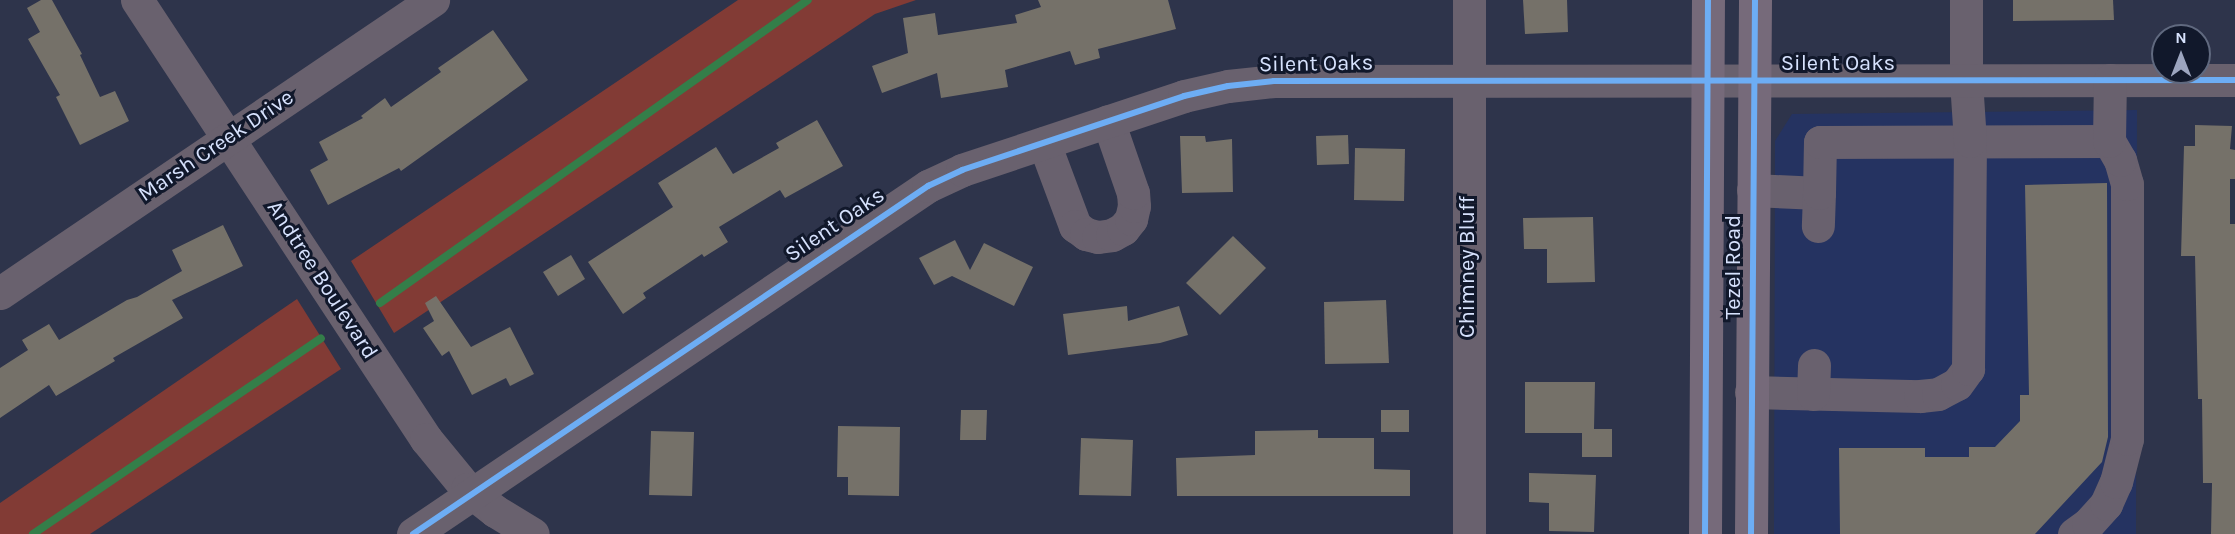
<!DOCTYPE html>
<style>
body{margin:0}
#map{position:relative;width:2235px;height:534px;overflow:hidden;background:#2e344b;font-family:Karla,sans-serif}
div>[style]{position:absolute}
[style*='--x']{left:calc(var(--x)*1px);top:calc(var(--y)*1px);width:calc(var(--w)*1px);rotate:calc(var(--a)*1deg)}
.built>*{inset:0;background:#253361}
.green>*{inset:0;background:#823b35}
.stream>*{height:8px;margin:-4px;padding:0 4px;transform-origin:4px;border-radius:4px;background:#347e49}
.building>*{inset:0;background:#757169}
.minor>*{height:33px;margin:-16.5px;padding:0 16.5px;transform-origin:16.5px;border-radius:16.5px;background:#69616e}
.major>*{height:33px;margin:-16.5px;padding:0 16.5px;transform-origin:16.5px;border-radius:16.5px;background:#766a7a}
.cycleway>*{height:6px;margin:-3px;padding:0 3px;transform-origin:3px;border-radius:3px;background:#6dadf4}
span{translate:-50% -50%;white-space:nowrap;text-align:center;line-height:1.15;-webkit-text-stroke:6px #11182b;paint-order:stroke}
.street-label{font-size:22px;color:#d7e2fd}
.north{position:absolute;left:2151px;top:24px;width:60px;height:60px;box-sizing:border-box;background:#11182b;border:2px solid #60697f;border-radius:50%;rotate:0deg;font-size:16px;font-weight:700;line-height:24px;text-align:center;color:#d7e2fd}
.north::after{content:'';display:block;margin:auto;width:21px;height:27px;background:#9ca5bf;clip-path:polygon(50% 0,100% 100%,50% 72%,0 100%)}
</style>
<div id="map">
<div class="built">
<i style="clip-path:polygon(2137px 110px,2136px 534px,1774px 534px,1775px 141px,1792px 114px)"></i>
</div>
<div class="green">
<i style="clip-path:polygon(738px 0,916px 0,875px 14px,394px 333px,351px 261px)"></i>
<i style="clip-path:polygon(297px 299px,341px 369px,90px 534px,0 534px,0 503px)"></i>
</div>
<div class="stream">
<i style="--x:380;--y:303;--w:524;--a:-35.3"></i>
<i style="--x:33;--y:534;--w:348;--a:-34.2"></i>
</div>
<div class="building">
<i style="clip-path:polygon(41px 0,52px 0,82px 54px,80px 55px,100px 97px,115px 91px,129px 121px,80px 145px,56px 97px,60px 95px,28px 39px,40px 32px,27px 8px)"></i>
<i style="clip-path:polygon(1038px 0,1168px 0,1176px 29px,1098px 49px,1100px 58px,1075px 65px,1070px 51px,1005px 70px,1008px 87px,941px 98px,937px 73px,882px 93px,872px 66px,908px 53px,903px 18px,935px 13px,938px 35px,1017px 23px,1015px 15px,1041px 7px)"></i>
<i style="clip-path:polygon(1523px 0,1567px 0,1568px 32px,1525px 34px)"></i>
<i style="clip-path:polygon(2013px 0,2113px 0,2114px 20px,2013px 21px)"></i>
<i style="clip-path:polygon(493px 30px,528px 80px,401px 171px,399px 168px,328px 205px,310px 170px,328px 160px,319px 142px,363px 118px,361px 116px,385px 98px,391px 107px,441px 72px,438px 68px)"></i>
<i style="clip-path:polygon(817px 120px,843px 166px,785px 198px,780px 190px,719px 227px,728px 242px,704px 257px,702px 254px,643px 293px,646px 298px,623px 314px,588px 262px,673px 207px,658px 183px,716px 147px,733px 174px,779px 148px,776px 143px)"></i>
<i style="clip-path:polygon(2195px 125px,2232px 126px,2230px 149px,2235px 150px,2235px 179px,2230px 179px,2230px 224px,2235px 224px,2235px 534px,2211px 534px,2212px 483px,2203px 483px,2202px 399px,2198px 399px,2195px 256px,2181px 256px,2184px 146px,2195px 146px)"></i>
<i style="clip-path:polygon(1348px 135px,1349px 164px,1317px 165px,1316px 136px)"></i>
<i style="clip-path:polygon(1180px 136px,1205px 136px,1206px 142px,1232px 139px,1233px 192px,1182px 193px)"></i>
<i style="clip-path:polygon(1355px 148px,1405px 149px,1404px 201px,1354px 200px)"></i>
<i style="clip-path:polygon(2107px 183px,2108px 437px,2102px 462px,2035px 534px,1840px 534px,1839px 448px,1925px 448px,1925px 457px,1969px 457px,1969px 447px,1995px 447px,2020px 421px,2020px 395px,2029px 395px,2025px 185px)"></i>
<i style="clip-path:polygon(1593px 217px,1595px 282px,1547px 283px,1547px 249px,1524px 249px,1523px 218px)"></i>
<i style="clip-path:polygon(223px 225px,243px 266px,172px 300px,183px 318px,113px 358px,115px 361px,56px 396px,49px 385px,0 418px,0 368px,28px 350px,22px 340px,49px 324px,59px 340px,127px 300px,137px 297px,182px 271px,172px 250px)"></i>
<i style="clip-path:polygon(1233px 236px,1266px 268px,1220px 315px,1186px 283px)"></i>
<i style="clip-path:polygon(955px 240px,970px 270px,984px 243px,1033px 267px,1014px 306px,952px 276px,934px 285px,919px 258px)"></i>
<i style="clip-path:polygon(571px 255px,585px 279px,558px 296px,543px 272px)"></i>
<i style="clip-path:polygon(436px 296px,471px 347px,510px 327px,534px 374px,510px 386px,506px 378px,472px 395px,449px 351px,442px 356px,423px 328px,434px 321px,425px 303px)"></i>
<i style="clip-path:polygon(1386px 300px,1389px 363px,1325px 364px,1324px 302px)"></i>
<i style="clip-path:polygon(1127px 306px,1128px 321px,1179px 306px,1188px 335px,1160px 343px,1068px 355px,1063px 314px)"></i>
<i style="clip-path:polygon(1525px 382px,1595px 382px,1594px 429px,1612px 429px,1612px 457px,1582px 457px,1582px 433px,1525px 433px)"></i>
<i style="clip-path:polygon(961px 410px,987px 410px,986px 440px,960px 440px)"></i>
<i style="clip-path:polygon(1381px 410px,1409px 410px,1409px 432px,1381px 432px)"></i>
<i style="clip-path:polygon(838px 426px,900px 427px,899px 496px,848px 495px,848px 477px,837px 477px)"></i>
<i style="clip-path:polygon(1318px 430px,1318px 438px,1374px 438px,1374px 469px,1410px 470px,1410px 496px,1177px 496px,1176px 458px,1255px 455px,1255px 431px)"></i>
<i style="clip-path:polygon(651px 431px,694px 432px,692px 496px,649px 495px)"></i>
<i style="clip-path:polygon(1081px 438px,1133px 440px,1131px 496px,1079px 495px)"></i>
<i style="clip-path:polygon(1529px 473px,1596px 475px,1594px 532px,1549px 531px,1549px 503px,1529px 502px)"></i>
</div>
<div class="minor">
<i style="--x:137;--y:0;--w:526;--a:56.64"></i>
<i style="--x:426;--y:439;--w:65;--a:50.6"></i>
<i style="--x:467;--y:489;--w:36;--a:38"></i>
<i style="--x:495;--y:511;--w:44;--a:31.2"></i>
<i style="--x:1044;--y:143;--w:89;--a:69.5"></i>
<i style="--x:1075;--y:226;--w:14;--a:36"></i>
<i style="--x:1086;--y:234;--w:12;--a:14"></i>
<i style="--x:1098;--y:237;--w:14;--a:-8"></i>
<i style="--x:1112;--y:235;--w:13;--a:-29"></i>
<i style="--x:1123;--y:229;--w:13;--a:-51"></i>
<i style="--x:1131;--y:219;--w:13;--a:-77"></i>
<i style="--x:1134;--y:206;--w:13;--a:-94"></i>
<i style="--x:1133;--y:193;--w:76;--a:-109.1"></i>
<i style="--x:1753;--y:190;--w:66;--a:2.6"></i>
<i style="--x:1819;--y:193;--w:33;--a:92"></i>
<i style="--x:1819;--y:193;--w:51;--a:-88.9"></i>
<i style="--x:1820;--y:142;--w:289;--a:-0.2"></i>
<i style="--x:0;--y:293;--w:523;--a:-34.09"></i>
<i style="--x:1751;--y:392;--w:169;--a:1.4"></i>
<i style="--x:1920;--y:396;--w:18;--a:-6"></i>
<i style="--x:1938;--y:394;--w:21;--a:-28"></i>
<i style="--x:1957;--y:384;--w:19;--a:-54"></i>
<i style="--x:1968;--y:369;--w:228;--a:-89.5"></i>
<i style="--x:1970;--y:141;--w:60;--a:-93.8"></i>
<i style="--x:1966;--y:81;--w:81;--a:-90"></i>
<i style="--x:1813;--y:394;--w:29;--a:-88"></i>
<i style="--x:413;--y:534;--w:622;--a:-34.05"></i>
<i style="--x:928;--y:186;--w:38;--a:-25"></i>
<i style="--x:962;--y:170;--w:234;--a:-18.4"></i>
<i style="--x:1184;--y:96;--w:45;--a:-12.8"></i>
<i style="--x:1228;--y:86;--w:46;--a:-6.2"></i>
<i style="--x:1274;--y:81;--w:961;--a:-0.06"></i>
<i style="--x:1469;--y:534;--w:534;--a:-90"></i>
<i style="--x:2074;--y:534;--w:17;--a:-36"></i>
<i style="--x:2088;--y:524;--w:27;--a:-48"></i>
<i style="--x:2106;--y:504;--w:24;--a:-66"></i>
<i style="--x:2116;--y:482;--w:44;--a:-75.7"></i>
<i style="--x:2127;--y:439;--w:255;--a:-90"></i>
<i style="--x:2127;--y:184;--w:25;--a:-106"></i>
<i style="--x:2120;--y:160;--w:22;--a:-120"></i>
<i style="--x:2109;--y:141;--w:61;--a:-89.1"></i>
</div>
<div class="major">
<i style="--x:1705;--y:534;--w:534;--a:-89.68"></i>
<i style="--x:1751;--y:534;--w:534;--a:-89.57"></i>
</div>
<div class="cycleway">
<i style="--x:413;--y:534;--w:622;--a:-34.05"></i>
<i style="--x:928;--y:186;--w:38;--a:-25"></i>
<i style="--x:962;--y:170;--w:234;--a:-18.4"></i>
<i style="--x:1184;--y:96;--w:45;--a:-12.8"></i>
<i style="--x:1228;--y:86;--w:46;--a:-6.2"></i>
<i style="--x:1274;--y:81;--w:961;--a:-0.06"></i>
<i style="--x:1705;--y:534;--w:534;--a:-89.68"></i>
<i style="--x:1751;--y:534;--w:534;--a:-89.57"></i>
</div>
<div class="street-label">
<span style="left:1316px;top:64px;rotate:-1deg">Silent Oaks</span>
<span style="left:1838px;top:64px">Silent Oaks</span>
<span style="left:216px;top:146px;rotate:-34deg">Marsh Creek Drive</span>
<span style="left:835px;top:225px;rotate:-34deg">Silent Oaks</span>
<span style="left:1468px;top:267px;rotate:-90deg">Chimney Bluff</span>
<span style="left:1734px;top:267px;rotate:-90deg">Tezel Road</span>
<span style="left:322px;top:280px;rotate:57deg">Andtree Boulevard</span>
</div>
<div class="north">N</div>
</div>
